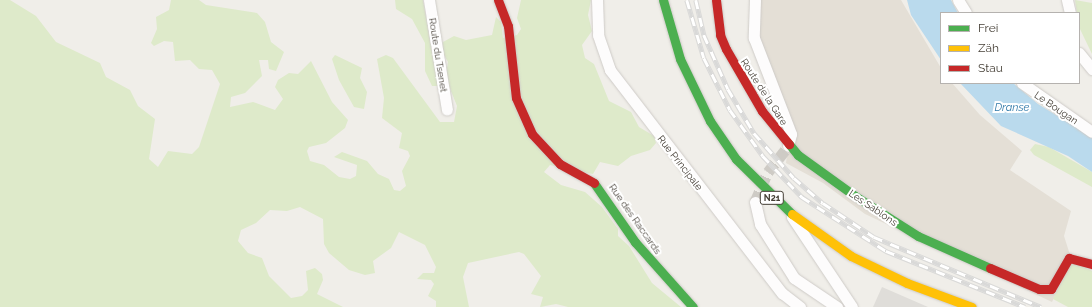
<!DOCTYPE html>
<meta charset="utf-8">
<style>
body{margin:0}
#map{position:relative;width:1092px;height:307px;overflow:hidden;background:#f0eee9;font-family:Raleway,sans-serif}
div>[style]{position:absolute}
[style*='--x']{left:calc(var(--x)*1px);top:calc(var(--y)*1px);width:calc(var(--w)*1px);rotate:calc(var(--a)*1deg)}
.residential>*{inset:0;background:#e4dfd6}
.green>*{inset:0;background:#deeaca}
.parking>*{inset:0;background:#dfddd9}
.water>*{inset:0;background:#badaed}
.street-tunnel>*{height:11px;margin-top:-5.5px;transform-origin:0;background:repeating-linear-gradient(90deg,#cecbc5 0 11px,transparent 0 16.5px)}
.roads{filter:drop-shadow(0 0 1px #cecbc7) drop-shadow(0 0 1px #cecbc7)}
.street>*{height:11px;margin:-5.5px;padding:0 5.5px;transform-origin:5.5px;border-radius:5.5px;background:#fdfcfc}
.fast>*{height:9px;margin:-4.5px;padding:0 4.5px;transform-origin:4.5px;border-radius:4.5px;background:#4caf50}
.slow>*{height:9px;margin:-4.5px;padding:0 4.5px;transform-origin:4.5px;border-radius:4.5px;background:#ffc107}
.jam>*{height:9px;margin:-4.5px;padding:0 4.5px;transform-origin:4.5px;border-radius:4.5px;background:#c62828}
.rail>*{height:4.5px;margin-top:-2.25px;transform-origin:0;background:repeating-linear-gradient(90deg,#fff 0 9px,#d9d9d8 0 18px);box-sizing:border-box;border-block:1px solid #d9d9d8}
span{translate:-50% -50%;white-space:nowrap;text-align:center;line-height:1.15;-webkit-text-stroke:4px #fff;paint-order:stroke}
.shield-label span{padding:1px 3px;background:#fff;border:1px solid;border-radius:3px;-webkit-text-stroke-width:0}
.shield-label{font-size:9px;color:#453f36;font-weight:700}
.street-label{font-size:10px;color:#453f36}
.water-label{font-size:11px;color:#2f78a7;font-style:italic}
.legend{position:absolute;left:940px;top:12px;width:140px;height:72px;box-sizing:border-box;background:#fff;border:1px solid #b5b2af;margin:0;padding:5px 7px;list-style:none;font-size:12px;color:#453f36}
.legend li{display:flex;align-items:center;gap:8px;height:20px}
.legend b{width:20px;border:1px solid #b5b2af}
</style>
<div id="map">
<div class="residential">
<i style="clip-path:polygon(755px 0,901px 0,941px 68px,941px 83px,952px 83px,980px 115px,1022px 151px,1010px 170px,1071px 211px,1064px 236px,1072px 261px,1052px 302px,865px 214px,823px 183px,786px 163px,788px 146px,757px 49px)"></i>
</div>
<div class="green">
<i style="clip-path:polygon(0 0,10px 0,36px 16px,56px 42px,100px 63px,106px 77px,130px 90px,138px 106px,155px 119px,149px 159px,158px 167px,168px 151px,192px 154px,199px 147px,220px 84px,212px 70px,199px 69px,190px 60px,175px 61px,173px 42px,164px 41px,154px 46px,151px 43px,157px 29px,156px 17px,169px 10px,171px 0,199px 0,206px 5px,257px 13px,265px 22px,271px 42px,284px 52px,276px 71px,269px 69px,268px 60px,259px 60px,262px 76px,245px 93px,231px 97px,230px 107px,253px 102px,275px 110px,283px 99px,275px 87px,278px 80px,289px 73px,298px 74px,311px 61px,332px 102px,348px 120px,345px 128px,326px 143px,309px 147px,307px 151px,310px 161px,324px 165px,339px 177px,350px 179px,356px 176px,357px 165px,334px 157px,342px 152px,367px 161px,378px 174px,389px 179px,394px 190px,400px 191px,406px 186px,402px 171px,410px 156px,408px 151px,399px 148px,402px 133px,382px 118px,384px 98px,377px 59px,386px 55px,393px 58px,440px 122px,454px 122px,457px 106px,449px 86px,432px 86px,425px 71px,425px 43px,412px 19px,396px 9px,395px 0,423px 0,435px 70px,446px 74px,448px 62px,441px 50px,443px 42px,454px 36px,466px 40px,492px 35px,496px 17px,501px 22px,503px 38px,517px 35px,521px 29px,517px 18px,521px 0,591px 0,588px 15px,592px 31px,582px 45px,585px 58px,594px 64px,609px 101px,631px 112px,639px 127px,654px 136px,656px 143px,650px 150px,631px 156px,618px 166px,600px 162px,593px 174px,550px 165px,544px 172px,561px 185px,585px 192px,602px 207px,618px 229px,618px 236px,629px 246px,652px 283px,681px 307px,568px 307px,556px 304px,540px 307px,543px 297px,531px 294px,541px 276px,524px 254px,519px 252px,468px 263px,463px 277px,469px 307px,436px 307px,436px 301px,428px 296px,434px 284px,431px 280px,417px 279px,423px 273px,434px 273px,436px 267px,425px 245px,399px 232px,391px 248px,373px 261px,375px 273px,365px 275px,349px 270px,329px 253px,324px 244px,323px 219px,300px 207px,287px 211px,270px 210px,256px 223px,241px 230px,238px 241px,248px 253px,262px 258px,269px 276px,291px 298px,302px 296px,308px 290px,306px 271px,315px 268px,322px 274px,323px 280px,317px 294px,343px 307px,0 307px)"></i>
<i style="clip-path:polygon(1075px 0,1092px 3px,1092px 54px,1079px 27px)"></i>
<i style="clip-path:polygon(335px 55px,362px 68px,360px 78px,367px 92px,364px 109px,354px 107px,339px 80px,332px 59px)"></i>
<i style="clip-path:polygon(1035px 144px,1049px 147px,1092px 172px,1092px 187px,1034px 155px,1030px 150px)"></i>
<i style="clip-path:polygon(1072px 261px,1092px 271px,1092px 307px,1068px 307px,1053px 299px)"></i>
</div>
<div class="parking">
<i style="clip-path:polygon(882px 287px,928px 307px,873px 307px)"></i>
</div>
<div class="water">
<i style="clip-path:polygon(907px 0,951px 0,958px 13px,941px 13px,941px 60px,911px 15px)"></i>
<i style="clip-path:polygon(960px 83px,1013px 83px,1038px 104px,1092px 137px,1092px 172px,1068px 156px,1001px 126px)"></i>
</div>
<div class="street-tunnel">
<i style="--x:755;--y:202;--w:33;--a:-67"></i>
<i style="--x:768;--y:172;--w:33;--a:-52"></i>
</div>
<div class="roads">
<div class="street">
<i style="--x:429;--y:0;--w:111;--a:80.7"></i>
<i style="--x:597;--y:0;--w:35;--a:88"></i>
<i style="--x:598;--y:35;--w:37;--a:71"></i>
<i style="--x:610;--y:70;--w:282;--a:52.4"></i>
<i style="--x:782;--y:293;--w:23;--a:38"></i>
<i style="--x:755;--y:0;--w:38;--a:92"></i>
<i style="--x:754;--y:38;--w:103;--a:68.9"></i>
<i style="--x:791;--y:134;--w:12;--a:104"></i>
<i style="--x:958;--y:0;--w:15;--a:58"></i>
<i style="--x:1067;--y:0;--w:13;--a:77"></i>
<i style="--x:1079;--y:53;--w:21;--a:51"></i>
<i style="--x:1022;--y:83;--w:85;--a:35"></i>
<i style="--x:755;--y:202;--w:23;--a:77"></i>
<i style="--x:760;--y:224;--w:64;--a:57.8"></i>
<i style="--x:794;--y:278;--w:52;--a:34"></i>
<i style="--x:792;--y:217;--w:108;--a:56.3"></i>
</div>
<div class="fast">
<i style="--x:663;--y:0;--w:61;--a:73.9"></i>
<i style="--x:680;--y:59;--w:69;--a:64.2"></i>
<i style="--x:710;--y:121;--w:46;--a:55.6"></i>
<i style="--x:736;--y:159;--w:78;--a:44.5"></i>
<i style="--x:789;--y:144;--w:14;--a:51"></i>
<i style="--x:798;--y:155;--w:70;--a:35.7"></i>
<i style="--x:855;--y:196;--w:75;--a:32.4"></i>
<i style="--x:918;--y:236;--w:79;--a:24"></i>
<i style="--x:594;--y:183;--w:72;--a:55.2"></i>
<i style="--x:635;--y:242;--w:87;--a:48.3"></i>
</div>
<div class="slow">
<i style="--x:792;--y:214;--w:72;--a:35.4"></i>
<i style="--x:851;--y:256;--w:62;--a:25.7"></i>
<i style="--x:907;--y:283;--w:69;--a:20.3"></i>
</div>
<div class="jam">
<i style="--x:498;--y:0;--w:28;--a:69"></i>
<i style="--x:508;--y:26;--w:72;--a:83.7"></i>
<i style="--x:516;--y:98;--w:39;--a:66"></i>
<i style="--x:532;--y:134;--w:41;--a:47"></i>
<i style="--x:560;--y:164;--w:39;--a:29"></i>
<i style="--x:716;--y:0;--w:35;--a:83"></i>
<i style="--x:720;--y:35;--w:15;--a:67"></i>
<i style="--x:726;--y:49;--w:72;--a:59.9"></i>
<i style="--x:762;--y:111;--w:43;--a:50.7"></i>
<i style="--x:990;--y:268;--w:53;--a:23.2"></i>
<i style="--x:1039;--y:289;--w:12;--a:0"></i>
<i style="--x:1051;--y:289;--w:36;--a:-60"></i>
<i style="--x:1069;--y:258;--w:24;--a:15"></i>
</div>
</div>
<div class="rail">
<i style="--x:687;--y:0;--w:60;--a:73.7"></i>
<i style="--x:704;--y:58;--w:58;--a:63.4"></i>
<i style="--x:730;--y:110;--w:57;--a:54.3"></i>
<i style="--x:763;--y:156;--w:57;--a:46.4"></i>
<i style="--x:802;--y:197;--w:100;--a:32.7"></i>
<i style="--x:886;--y:251;--w:150;--a:21.9"></i>
<i style="--x:696;--y:0;--w:36;--a:77"></i>
<i style="--x:704;--y:35;--w:59;--a:66"></i>
<i style="--x:728;--y:89;--w:51;--a:59.4"></i>
<i style="--x:754;--y:133;--w:60;--a:48.4"></i>
<i style="--x:794;--y:178;--w:38;--a:41"></i>
<i style="--x:823;--y:203;--w:61;--a:33.7"></i>
<i style="--x:874;--y:237;--w:181;--a:22.7"></i>
</div>
<div class="shield-label">
<span style="left:772px;top:198px">N21</span>
</div>
<div class="street-label">
<span style="left:438px;top:55px;rotate:81deg">Route du Tsenet</span>
<span style="left:764px;top:92px;rotate:57deg">Route de la Gare</span>
<span style="left:1056px;top:108px;rotate:34deg">Le Bougan</span>
<span style="left:680px;top:163px;rotate:52deg">Rue Principale</span>
<span style="left:873px;top:208px;rotate:34deg">Les Sablons</span>
<span style="left:635px;top:219px;rotate:55deg">Rue des Raccards</span>
</div>
<div class="water-label">
<span style="left:1012px;top:108px">Dranse</span>
</div>
<ul class="legend">
<li><b style="height:5px;background:#4caf50"></b>Frei</li>
<li><b style="height:5px;background:#ffc107"></b>Zäh</li>
<li><b style="height:5px;background:#c62828"></b>Stau</li>
</ul>
</div>
